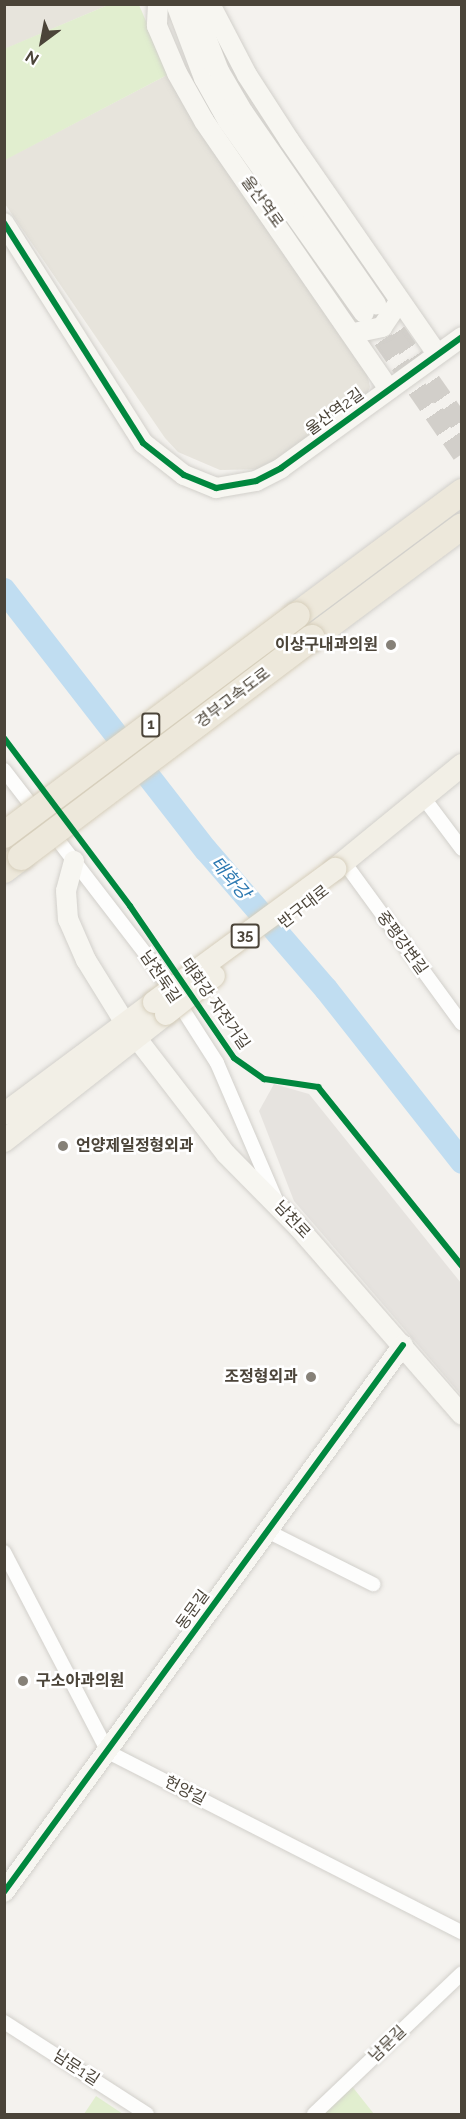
<!DOCTYPE html>
<meta charset="utf-8">
<style>
body{margin:0}
#map{position:relative;width:466px;height:2119px;overflow:hidden;background:#f4f2ee;font-family:Raleway,"Noto Sans KR",sans-serif}
div>[style]{position:absolute}
[style*='--x']{left:calc(var(--x)*1px);top:calc(var(--y)*1px);width:calc(var(--w)*1px);rotate:calc(var(--a)*1deg)}
.residential>*{inset:0;background:#e7e4dc}
.green>*{inset:0;background:#e1eecf}
.parking>*{inset:0;background:#e6e3df}
.river>*{height:24px;margin:-12px;padding:0 12px;transform-origin:12px;border-radius:12px;background:#c0ddf1}
.secondary-tunnel>*{height:20px;margin-top:-10px;transform-origin:0;background:repeating-linear-gradient(90deg,#d2cfca 0 20px,transparent 0 30px)}
.roads{filter:drop-shadow(0 0 2px #d2d0cb) drop-shadow(0 0 2px #d2d0cb)}
.street>*{height:14px;margin:-7px;padding:0 7px;transform-origin:7px;border-radius:7px;background:#fdfdfc}
.secondary>*{height:20px;margin:-10px;padding:0 10px;transform-origin:10px;border-radius:10px;background:#f7f6f1}
.primary>*{height:22px;margin:-11px;padding:0 11px;transform-origin:11px;border-radius:11px;background:#f2efe6}
.highway>*{height:26px;margin:-13px;padding:0 13px;transform-origin:13px;border-radius:13px;background:#ede8db}
.bridges{filter:drop-shadow(0 0 2px #d6cebb) drop-shadow(0 0 2px #d6cebb)}
.primary-bridge>*{height:22px;margin:-11px;padding:0 11px;transform-origin:11px;border-radius:11px;background:#f2efe6}
.highway-bridge>*{height:26px;margin:-13px;padding:0 13px;transform-origin:13px;border-radius:13px;background:#ede8db}
.cycleway>*{height:6px;margin:-3px;padding:0 3px;transform-origin:3px;border-radius:3px;background:#00873e}
.dots>*{width:16px;height:16px;translate:-50% -50%;box-sizing:border-box;border:3px solid #fff;border-radius:50%}
span{translate:-50% -50%;white-space:nowrap;text-align:center;line-height:1.15;-webkit-text-stroke:5px #fff;paint-order:stroke}
.shield-label span{padding:2px 4px;background:#fff;border:2px solid;border-radius:4px;-webkit-text-stroke-width:0}
.shield-label{font-size:15px;color:#4b4439;font-weight:700}
.street-label{font-size:16px;color:#4b4439}
.poi-label{font-size:16px;color:#4b4439;font-weight:700}
.right{translate:-100% -50%;text-align:right}
.left{translate:0 -50%;text-align:left}
.water-label{font-size:18px;color:#2e7ab2;font-style:italic}
.frame{position:absolute;inset:0;border:6px solid #4b4439;pointer-events:none}
.north{position:absolute;left:12px;top:12px;width:60px;height:60px;-webkit-text-stroke:4px #fff;paint-order:stroke;rotate:212deg;font-size:16px;font-weight:700;line-height:24px;text-align:center;color:#4b4439}
.north::after{content:'';display:block;margin:auto;width:21px;height:27px;background:#4b4439;clip-path:polygon(50% 0,100% 100%,50% 72%,0 100%)}
</style>
<div id="map">
<div class="residential">
<i style="clip-path:polygon(5px 4px,108px 4px,108px 5px,5px 49px)"></i>
<i style="clip-path:polygon(169px 74px,191px 117px,366px 370px,370px 387px,367px 394px,285px 459px,265px 469px,220px 470px,178px 452px,165px 438px,5px 204px,4px 160px)"></i>
</div>
<div class="green">
<i style="clip-path:polygon(108px 5px,139px 5px,169px 74px,5px 160px,4px 49px)"></i>
<i style="clip-path:polygon(351px 2085px,374px 2114px,320px 2114px)"></i>
<i style="clip-path:polygon(96px 2096px,123px 2114px,84px 2114px)"></i>
</div>
<div class="parking">
<i style="clip-path:polygon(274px 1084px,309px 1094px,461px 1283px,461px 1395px,294px 1201px,259px 1111px)"></i>
</div>
<div class="river">
<i style="--x:4;--y:590;--w:329;--a:52.2"></i>
<i style="--x:206;--y:850;--w:184;--a:49.2"></i>
<i style="--x:326;--y:989;--w:220;--a:51.8"></i>
</div>
<div class="secondary-tunnel">
<i style="--x:379;--y:308;--w:144;--a:54.9"></i>
<i style="--x:366;--y:315;--w:169;--a:55.4"></i>
</div>
<div class="roads">
<div class="street">
<i style="--x:4;--y:770;--w:247;--a:52.4"></i>
<i style="--x:155;--y:966;--w:115;--a:57.4"></i>
<i style="--x:217;--y:1063;--w:151;--a:66.7"></i>
<i style="--x:423;--y:797;--w:65;--a:53.1"></i>
<i style="--x:344;--y:862;--w:200;--a:53.9"></i>
<i style="--x:267;--y:1531;--w:119;--a:26.6"></i>
<i style="--x:4;--y:1552;--w:225;--a:62.5"></i>
<i style="--x:108;--y:1752;--w:397;--a:27"></i>
<i style="--x:4;--y:2022;--w:170;--a:32.8"></i>
<i style="--x:314;--y:2114;--w:204;--a:-43.6"></i>
</div>
<div class="secondary">
<i style="--x:158;--y:4;--w:22;--a:93"></i>
<i style="--x:157;--y:26;--w:51;--a:66.9"></i>
<i style="--x:177;--y:73;--w:55;--a:60.6"></i>
<i style="--x:204;--y:121;--w:326;--a:55.4"></i>
<i style="--x:176;--y:4;--w:79;--a:69.3"></i>
<i style="--x:204;--y:78;--w:49;--a:60.8"></i>
<i style="--x:228;--y:121;--w:235;--a:54.7"></i>
<i style="--x:193;--y:4;--w:72;--a:68.8"></i>
<i style="--x:219;--y:71;--w:48;--a:59.7"></i>
<i style="--x:243;--y:112;--w:234;--a:55.3"></i>
<i style="--x:210;--y:4;--w:80;--a:62.5"></i>
<i style="--x:247;--y:75;--w:77;--a:57.1"></i>
<i style="--x:289;--y:140;--w:260;--a:55.3"></i>
<i style="--x:4;--y:223;--w:260;--a:57.7"></i>
<i style="--x:143;--y:443;--w:52;--a:38"></i>
<i style="--x:184;--y:475;--w:35;--a:22"></i>
<i style="--x:216;--y:488;--w:41;--a:-9.9"></i>
<i style="--x:256;--y:481;--w:28;--a:-27"></i>
<i style="--x:281;--y:468;--w:223;--a:-35.9"></i>
<i style="--x:354;--y:333;--w:29;--a:-12"></i>
<i style="--x:382;--y:327;--w:30;--a:-56"></i>
<i style="--x:74;--y:861;--w:31;--a:105"></i>
<i style="--x:66;--y:891;--w:28;--a:86"></i>
<i style="--x:68;--y:919;--w:45;--a:66.3"></i>
<i style="--x:86;--y:960;--w:74;--a:58.2"></i>
<i style="--x:125;--y:1023;--w:165;--a:52.4"></i>
<i style="--x:226;--y:1154;--w:104;--a:45.4"></i>
<i style="--x:299;--y:1228;--w:248;--a:48.9"></i>
<i style="--x:4;--y:1892;--w:677;--a:-53.89"></i>
</div>
<div class="primary">
<i style="--x:335;--y:869;--w:164;--a:-39.3"></i>
<i style="--x:4;--y:1114;--w:187;--a:-36.7"></i>
<i style="--x:4;--y:1141;--w:206;--a:-38.1"></i>
</div>
<div class="highway">
<i style="--x:297;--y:615;--w:206;--a:-36.7"></i>
<i style="--x:312;--y:638;--w:187;--a:-36.7"></i>
<i style="--x:4;--y:870;--w:21;--a:-37"></i>
</div>
</div>
<div class="bridges">
<div class="primary-bridge">
<i style="--x:154;--y:1002;--w:225;--a:-36.3"></i>
<i style="--x:166;--y:1014;--w:61;--a:-38.4"></i>
</div>
<div class="highway-bridge">
<i style="--x:4;--y:835;--w:366;--a:-36.9"></i>
<i style="--x:21;--y:857;--w:364;--a:-37"></i>
</div>
</div>
<div class="cycleway">
<i style="--x:4;--y:223;--w:260;--a:57.7"></i>
<i style="--x:143;--y:443;--w:52;--a:38"></i>
<i style="--x:184;--y:475;--w:35;--a:22"></i>
<i style="--x:216;--y:488;--w:41;--a:-9.9"></i>
<i style="--x:256;--y:481;--w:28;--a:-27"></i>
<i style="--x:281;--y:468;--w:223;--a:-35.9"></i>
<i style="--x:4;--y:738;--w:210;--a:53.1"></i>
<i style="--x:130;--y:906;--w:184;--a:55.6"></i>
<i style="--x:234;--y:1058;--w:37;--a:35"></i>
<i style="--x:264;--y:1079;--w:55;--a:8.4"></i>
<i style="--x:318;--y:1087;--w:230;--a:51.2"></i>
<i style="--x:4;--y:1892;--w:677;--a:-53.89"></i>
</div>
<div class="dots">
<i style="left:391px;top:645px;background:#868178"></i>
<i style="left:63px;top:1146px;background:#868178"></i>
<i style="left:311px;top:1377px;background:#868178"></i>
<i style="left:23px;top:1681px;background:#868178"></i>
</div>
<div class="shield-label">
<span style="left:151px;top:725px">1</span>
<span style="left:245px;top:936px">35</span>
</div>
<div class="street-label">
<span style="left:262px;top:202px;rotate:54deg">울산역로</span>
<span style="left:335px;top:412px;rotate:-36deg">울산역2길</span>
<span style="left:233px;top:698px;rotate:-37deg">경부고속도로</span>
<span style="left:304px;top:907px;rotate:-38deg">반구대로</span>
<span style="left:402px;top:943px;rotate:54deg">중평강변길</span>
<span style="left:160px;top:977px;rotate:56deg">남천둑길</span>
<span style="left:215px;top:1004px;rotate:55deg">태화강 자전거길</span>
<span style="left:292px;top:1220px;rotate:47deg">남천로</span>
<span style="left:193px;top:1610px;rotate:-54deg">동문길</span>
<span style="left:185px;top:1791px;rotate:27deg">헌양길</span>
<span style="left:388px;top:2044px;rotate:-44deg">남문길</span>
<span style="left:76px;top:2068px;rotate:33deg">남문1길</span>
</div>
<div class="poi-label">
<span class="right" style="left:378px;top:645px">이상구내과의원</span>
<span class="left" style="left:76px;top:1146px">언양제일정형외과</span>
<span class="right" style="left:298px;top:1377px">조정형외과</span>
<span class="left" style="left:36px;top:1681px">구소아과의원</span>
</div>
<div class="water-label">
<span style="left:230px;top:878px;rotate:49deg">태화강</span>
</div>
<div class="frame"></div>
<div class="north">N</div>
</div>
